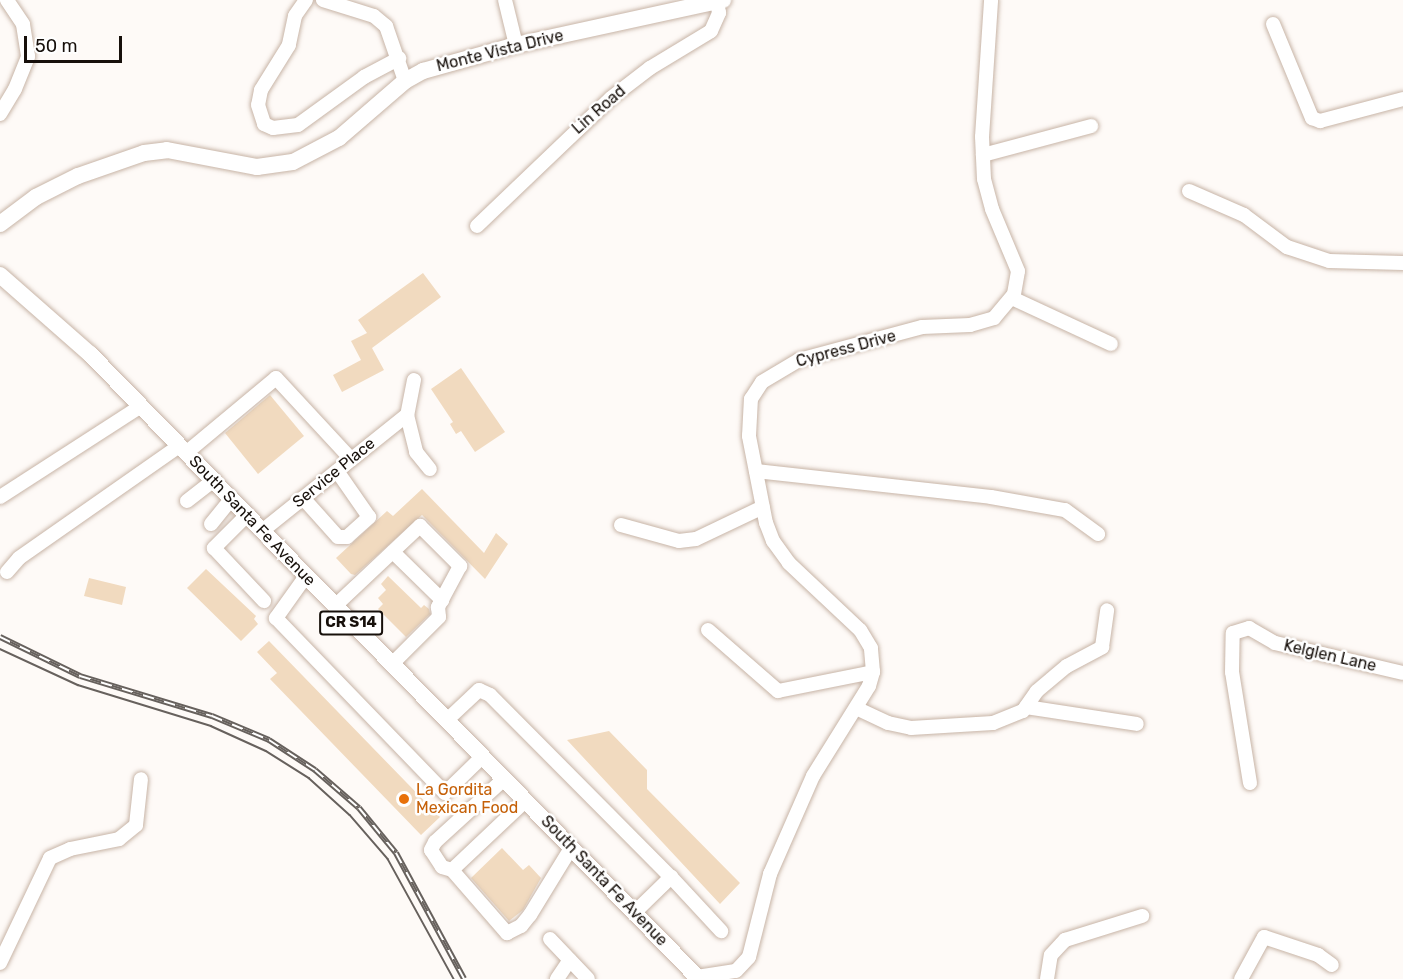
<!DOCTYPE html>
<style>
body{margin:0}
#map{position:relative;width:1403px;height:979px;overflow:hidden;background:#fefaf7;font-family:Rubik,sans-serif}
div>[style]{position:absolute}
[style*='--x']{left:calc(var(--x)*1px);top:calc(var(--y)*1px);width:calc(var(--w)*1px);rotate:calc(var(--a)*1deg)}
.building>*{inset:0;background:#f1dabf}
.roads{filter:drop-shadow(0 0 2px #c7b4a6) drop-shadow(0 0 2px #c7b4a6)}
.minor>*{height:14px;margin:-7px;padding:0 7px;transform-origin:7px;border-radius:7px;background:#fff}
.major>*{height:16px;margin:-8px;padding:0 8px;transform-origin:8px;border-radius:8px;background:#fff}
.tram>*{height:1.5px;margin:-0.75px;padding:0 0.75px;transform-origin:0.75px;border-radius:0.75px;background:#67615d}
.rail>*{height:6px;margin-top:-3px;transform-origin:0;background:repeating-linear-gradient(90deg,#fff 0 11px,#67615d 0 22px);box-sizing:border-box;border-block:2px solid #67615d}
.dots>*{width:16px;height:16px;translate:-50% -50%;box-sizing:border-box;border:3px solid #fff;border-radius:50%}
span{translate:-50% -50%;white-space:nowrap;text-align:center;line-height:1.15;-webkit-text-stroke:5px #fff;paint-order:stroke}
.shield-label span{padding:2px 4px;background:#fff;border:2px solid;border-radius:4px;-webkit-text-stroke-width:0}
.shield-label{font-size:15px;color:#17100b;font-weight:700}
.street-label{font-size:16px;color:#17100b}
.food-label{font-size:16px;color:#c56008}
.left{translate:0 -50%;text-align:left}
.scale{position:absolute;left:24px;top:36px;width:98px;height:27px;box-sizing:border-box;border:3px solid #17100b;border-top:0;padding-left:8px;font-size:18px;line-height:21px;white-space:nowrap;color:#17100b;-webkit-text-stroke:4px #fff;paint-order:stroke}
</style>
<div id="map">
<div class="building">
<i style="clip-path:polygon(423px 273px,441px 297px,372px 348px,384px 370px,342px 392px,333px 375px,361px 360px,351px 341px,367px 333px,358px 320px)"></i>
<i style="clip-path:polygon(461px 368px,505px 432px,475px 452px,461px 431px,456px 434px,450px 424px,453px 422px,431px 389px)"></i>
<i style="clip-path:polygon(270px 395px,304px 436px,258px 474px,225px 433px)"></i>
<i style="clip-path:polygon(422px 489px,484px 553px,496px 533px,508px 544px,485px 579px,422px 515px,355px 575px,351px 574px,336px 558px,387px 511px,393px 516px)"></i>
<i style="clip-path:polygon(206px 569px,256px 616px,254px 619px,258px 624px,241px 641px,187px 588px)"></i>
<i style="clip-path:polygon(388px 576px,421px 608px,424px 605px,429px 609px,430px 614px,406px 637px,378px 609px,383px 604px,378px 598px,386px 590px,381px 584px)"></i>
<i style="clip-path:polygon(89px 578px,126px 587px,122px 605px,84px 596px)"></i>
<i style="clip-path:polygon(269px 641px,440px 817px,421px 835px,270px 679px,277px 673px,257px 652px)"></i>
<i style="clip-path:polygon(609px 731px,647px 770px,647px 789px,740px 883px,720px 904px,567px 740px)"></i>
<i style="clip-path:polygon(502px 848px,523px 870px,529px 865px,541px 878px,523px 910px,509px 921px,471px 878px)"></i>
</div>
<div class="roads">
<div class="minor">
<i style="--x:306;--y:0;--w:19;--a:125"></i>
<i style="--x:295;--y:16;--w:30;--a:102"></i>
<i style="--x:289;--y:45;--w:53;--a:121.9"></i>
<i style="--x:261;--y:90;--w:15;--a:101"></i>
<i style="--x:258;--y:105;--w:20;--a:72"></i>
<i style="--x:264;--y:124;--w:10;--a:24"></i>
<i style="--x:273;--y:128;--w:25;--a:-7"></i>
<i style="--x:298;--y:125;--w:82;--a:-36"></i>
<i style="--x:364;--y:77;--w:40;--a:-28"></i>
<i style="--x:323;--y:0;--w:53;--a:17.4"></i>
<i style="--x:374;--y:16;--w:16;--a:40"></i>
<i style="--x:386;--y:26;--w:58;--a:70.9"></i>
<i style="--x:505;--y:0;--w:46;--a:76.3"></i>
<i style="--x:1273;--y:24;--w:102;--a:67.5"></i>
<i style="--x:1312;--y:118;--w:9;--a:21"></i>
<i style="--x:1320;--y:121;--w:86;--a:-14.8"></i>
<i style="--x:0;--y:114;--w:29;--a:-59"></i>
<i style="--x:15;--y:89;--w:35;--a:-68"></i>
<i style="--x:28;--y:56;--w:32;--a:-99"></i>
<i style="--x:23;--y:24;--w:29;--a:-124"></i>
<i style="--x:983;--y:155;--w:112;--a:-15"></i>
<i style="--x:1189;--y:191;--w:60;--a:23.6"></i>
<i style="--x:1244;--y:215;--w:54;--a:36.7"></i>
<i style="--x:1287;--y:247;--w:44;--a:18.4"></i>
<i style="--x:1329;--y:261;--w:74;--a:1.5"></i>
<i style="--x:477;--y:226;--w:185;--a:-43.7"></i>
<i style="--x:611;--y:98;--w:49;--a:-37.6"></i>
<i style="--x:650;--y:68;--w:71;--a:-31.2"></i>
<i style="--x:711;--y:31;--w:20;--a:-66"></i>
<i style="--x:719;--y:13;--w:12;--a:-99"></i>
<i style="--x:1012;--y:298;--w:109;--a:24.9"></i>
<i style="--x:414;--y:380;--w:36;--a:101"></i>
<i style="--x:407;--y:415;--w:38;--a:76"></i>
<i style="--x:416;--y:452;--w:22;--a:51"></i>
<i style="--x:186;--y:453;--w:117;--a:-39.8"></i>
<i style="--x:276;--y:378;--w:110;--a:47.2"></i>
<i style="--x:756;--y:471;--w:236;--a:6.3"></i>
<i style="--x:991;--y:497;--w:75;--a:10"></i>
<i style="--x:1065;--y:510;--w:41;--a:36"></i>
<i style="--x:0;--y:497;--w:168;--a:-32.8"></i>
<i style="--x:303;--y:498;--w:52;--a:48.1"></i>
<i style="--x:338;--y:537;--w:9;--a:0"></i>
<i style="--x:347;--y:537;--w:30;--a:-42"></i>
<i style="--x:369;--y:517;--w:56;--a:-124.8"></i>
<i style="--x:187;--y:501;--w:33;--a:-38"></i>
<i style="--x:247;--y:515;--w:47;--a:135"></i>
<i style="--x:214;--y:548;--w:73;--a:46.7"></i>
<i style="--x:211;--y:524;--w:32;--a:-51"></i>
<i style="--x:621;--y:525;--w:60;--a:15.4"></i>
<i style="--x:679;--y:541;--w:17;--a:-7"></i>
<i style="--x:696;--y:539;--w:74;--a:-25.5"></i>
<i style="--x:262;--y:531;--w:186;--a:-38.7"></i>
<i style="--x:393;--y:552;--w:69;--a:44.4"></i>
<i style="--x:7;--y:572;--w:18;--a:-49"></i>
<i style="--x:19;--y:558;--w:195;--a:-35"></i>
<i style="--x:306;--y:576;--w:52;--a:125.5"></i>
<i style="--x:276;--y:618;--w:243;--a:46"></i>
<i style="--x:445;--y:793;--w:52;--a:-44.2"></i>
<i style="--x:335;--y:606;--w:117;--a:-43.3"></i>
<i style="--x:420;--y:526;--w:57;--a:45"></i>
<i style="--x:460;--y:566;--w:47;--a:118.2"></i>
<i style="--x:438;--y:607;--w:10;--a:84"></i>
<i style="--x:439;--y:617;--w:66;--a:135"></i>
<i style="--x:708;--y:630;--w:93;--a:41.1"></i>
<i style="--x:778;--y:691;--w:97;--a:-11.3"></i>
<i style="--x:1026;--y:707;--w:112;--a:8.7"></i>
<i style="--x:856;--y:708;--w:35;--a:25"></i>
<i style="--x:888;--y:723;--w:24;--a:12"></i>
<i style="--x:911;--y:728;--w:82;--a:-3.5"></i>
<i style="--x:993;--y:723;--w:32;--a:-22"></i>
<i style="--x:1023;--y:711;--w:24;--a:-55"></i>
<i style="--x:1037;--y:691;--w:39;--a:-40"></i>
<i style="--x:1067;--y:666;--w:40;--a:-28"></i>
<i style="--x:1102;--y:647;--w:37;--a:-82"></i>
<i style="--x:447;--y:720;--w:44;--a:-43.2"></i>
<i style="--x:479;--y:690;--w:12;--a:24"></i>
<i style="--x:490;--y:695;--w:257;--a:45.2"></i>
<i style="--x:504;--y:779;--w:93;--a:137.6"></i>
<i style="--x:435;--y:842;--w:9;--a:117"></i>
<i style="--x:431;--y:850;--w:20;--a:57"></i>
<i style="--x:442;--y:867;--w:10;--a:17"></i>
<i style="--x:452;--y:870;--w:84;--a:48.9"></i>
<i style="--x:507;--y:933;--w:16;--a:-27"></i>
<i style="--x:521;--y:926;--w:14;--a:-51"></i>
<i style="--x:530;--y:915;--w:79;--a:-58.5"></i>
<i style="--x:1250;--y:783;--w:112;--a:-99.2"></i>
<i style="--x:1232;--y:672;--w:39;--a:-89"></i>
<i style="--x:1233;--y:633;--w:17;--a:-17"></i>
<i style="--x:1249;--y:628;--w:30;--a:30"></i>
<i style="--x:1275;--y:643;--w:131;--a:13.2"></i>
<i style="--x:452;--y:870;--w:100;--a:-43.4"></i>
<i style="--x:634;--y:913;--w:52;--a:-44.2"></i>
<i style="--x:671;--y:877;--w:74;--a:47.2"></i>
<i style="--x:550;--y:939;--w:55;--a:46.5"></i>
<i style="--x:0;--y:963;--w:116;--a:-64.5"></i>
<i style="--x:50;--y:858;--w:22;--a:-24"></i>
<i style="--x:70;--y:849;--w:50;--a:-11.5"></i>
<i style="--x:119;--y:839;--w:22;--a:-39"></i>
<i style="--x:136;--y:825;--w:46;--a:-83.8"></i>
<i style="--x:697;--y:977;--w:39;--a:-9"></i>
<i style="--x:736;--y:971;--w:19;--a:-47"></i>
<i style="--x:749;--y:957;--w:86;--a:-75.8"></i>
<i style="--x:770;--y:874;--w:107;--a:-66.3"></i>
<i style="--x:813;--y:776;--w:106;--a:-58.1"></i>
<i style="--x:869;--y:686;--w:15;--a:-74"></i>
<i style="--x:873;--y:672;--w:24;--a:-95"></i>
<i style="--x:871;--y:648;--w:21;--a:-121"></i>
<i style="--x:860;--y:630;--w:98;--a:-136.7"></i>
<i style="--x:789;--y:563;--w:27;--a:-126"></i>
<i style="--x:773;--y:541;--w:19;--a:-111"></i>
<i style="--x:766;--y:523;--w:89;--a:-101.1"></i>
<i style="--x:749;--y:436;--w:37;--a:-87"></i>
<i style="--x:751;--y:399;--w:20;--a:-57"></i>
<i style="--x:762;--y:382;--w:43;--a:-30.7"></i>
<i style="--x:799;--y:360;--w:127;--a:-15"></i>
<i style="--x:922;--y:327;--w:48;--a:-2.4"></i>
<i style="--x:970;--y:325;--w:25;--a:-16"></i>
<i style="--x:994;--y:318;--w:31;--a:-50"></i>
<i style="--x:1014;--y:294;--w:23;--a:-80"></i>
<i style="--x:1018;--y:271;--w:67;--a:-112.8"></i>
<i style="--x:992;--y:209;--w:31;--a:-105"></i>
<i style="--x:984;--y:179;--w:42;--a:-92.7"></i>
<i style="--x:982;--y:137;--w:137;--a:-86.2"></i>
<i style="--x:557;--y:979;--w:23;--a:-56"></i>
<i style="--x:1047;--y:979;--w:24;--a:-81"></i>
<i style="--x:1051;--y:955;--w:21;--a:-47"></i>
<i style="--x:1065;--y:940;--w:81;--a:-17.3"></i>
<i style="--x:1241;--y:979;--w:48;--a:-61.3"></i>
<i style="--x:1264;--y:937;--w:57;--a:18.4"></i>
<i style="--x:1318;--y:955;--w:17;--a:36"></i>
</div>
<div class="major">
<i style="--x:0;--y:224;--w:45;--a:-36.9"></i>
<i style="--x:36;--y:197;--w:47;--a:-26.6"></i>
<i style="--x:78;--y:176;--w:70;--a:-19.2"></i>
<i style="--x:144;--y:153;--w:23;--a:-7"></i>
<i style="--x:167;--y:150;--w:92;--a:10.7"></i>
<i style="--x:257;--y:167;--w:36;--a:-8"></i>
<i style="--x:293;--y:162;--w:52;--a:-27.6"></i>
<i style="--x:339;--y:138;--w:87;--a:-40.8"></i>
<i style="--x:405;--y:81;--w:21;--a:-29"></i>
<i style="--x:423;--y:71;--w:97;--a:-15.6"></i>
<i style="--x:516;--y:45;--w:212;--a:-12.3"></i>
<i style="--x:0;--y:275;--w:120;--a:41.3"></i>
<i style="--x:90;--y:354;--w:873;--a:45.74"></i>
</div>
</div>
<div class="tram">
<i style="--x:0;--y:649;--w:86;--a:24.8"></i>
<i style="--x:78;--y:685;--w:139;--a:17.1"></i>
<i style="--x:211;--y:726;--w:60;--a:24.4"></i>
<i style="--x:266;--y:751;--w:51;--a:32.1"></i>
<i style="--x:309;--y:778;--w:55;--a:42.1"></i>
<i style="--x:350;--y:815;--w:58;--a:49.2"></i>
<i style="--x:388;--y:859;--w:137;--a:61.2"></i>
</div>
<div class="rail">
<i style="--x:0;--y:637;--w:89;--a:26"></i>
<i style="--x:80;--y:676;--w:138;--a:16.9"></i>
<i style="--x:212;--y:716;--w:62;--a:22.8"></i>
<i style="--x:269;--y:740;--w:55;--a:33.1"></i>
<i style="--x:315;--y:770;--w:58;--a:40.8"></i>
<i style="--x:359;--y:808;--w:58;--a:50.6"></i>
<i style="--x:396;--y:853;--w:143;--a:61.6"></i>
</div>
<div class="dots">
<i style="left:404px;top:799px;background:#e8710a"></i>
</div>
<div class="shield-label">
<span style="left:351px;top:623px">CR S14</span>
</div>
<div class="street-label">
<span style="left:500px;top:51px;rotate:-14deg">Monte Vista Drive</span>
<span style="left:599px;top:110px;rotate:-41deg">Lin Road</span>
<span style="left:846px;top:349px;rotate:-15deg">Cypress Drive</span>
<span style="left:334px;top:473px;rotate:-39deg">Service Place</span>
<span style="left:252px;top:521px;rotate:46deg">South Santa Fe Avenue</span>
<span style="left:1330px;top:656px;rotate:13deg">Kelglen Lane</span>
<span style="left:604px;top:881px;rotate:46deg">South Santa Fe Avenue</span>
</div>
<div class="food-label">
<span class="left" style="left:416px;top:799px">La Gordita<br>Mexican Food</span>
</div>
<div class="scale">50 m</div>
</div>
